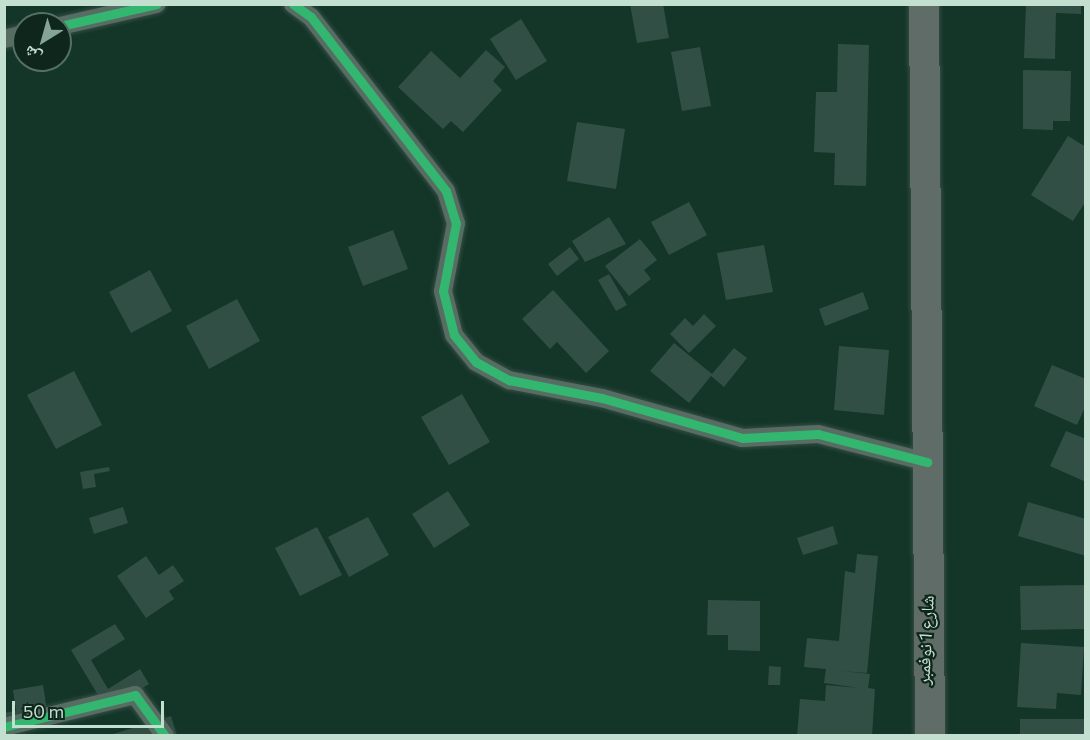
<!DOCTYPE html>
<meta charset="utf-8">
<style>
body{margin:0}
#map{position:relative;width:1090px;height:740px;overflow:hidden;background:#133629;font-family:Commissioner,"Noto Naskh Arabic",sans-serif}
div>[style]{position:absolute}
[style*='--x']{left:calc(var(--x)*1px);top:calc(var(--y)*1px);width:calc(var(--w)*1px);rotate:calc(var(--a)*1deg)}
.building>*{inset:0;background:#324f46}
.roads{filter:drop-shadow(0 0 2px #364d43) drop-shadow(0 0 2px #364d43)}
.minor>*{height:18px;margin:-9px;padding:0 9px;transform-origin:9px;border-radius:9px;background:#576d63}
.primary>*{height:30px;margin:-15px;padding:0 15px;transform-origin:15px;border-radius:15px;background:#5f6c68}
.cycleway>*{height:9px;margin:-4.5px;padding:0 4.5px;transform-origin:4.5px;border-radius:4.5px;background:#33b770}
span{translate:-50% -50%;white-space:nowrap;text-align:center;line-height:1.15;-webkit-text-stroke:4.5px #0e261b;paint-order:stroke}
.street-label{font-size:18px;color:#c3dfd0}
.frame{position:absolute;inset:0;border:6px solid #c3dfd0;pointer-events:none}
.north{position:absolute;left:12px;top:12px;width:60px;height:60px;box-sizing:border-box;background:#0e261b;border:2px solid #567063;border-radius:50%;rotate:217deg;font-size:16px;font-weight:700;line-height:24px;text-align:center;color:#c3dfd0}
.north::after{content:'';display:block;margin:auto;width:21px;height:27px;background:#85a496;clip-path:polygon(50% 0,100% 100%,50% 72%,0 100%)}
.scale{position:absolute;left:12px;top:701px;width:152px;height:27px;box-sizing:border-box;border:3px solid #c3dfd0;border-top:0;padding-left:8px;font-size:18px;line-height:21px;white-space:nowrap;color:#c3dfd0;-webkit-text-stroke:4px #0e261b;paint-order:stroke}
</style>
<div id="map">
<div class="building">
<i style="clip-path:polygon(630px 4px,663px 4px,669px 38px,637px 43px)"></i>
<i style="clip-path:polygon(1026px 4px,1081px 4px,1081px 14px,1056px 13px,1055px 59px,1024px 58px)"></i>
<i style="clip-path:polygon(521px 19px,547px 61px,516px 80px,490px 39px)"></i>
<i style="clip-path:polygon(838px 44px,869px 45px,866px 186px,834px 185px,835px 153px,814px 152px,816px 92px,837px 92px)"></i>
<i style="clip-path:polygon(700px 47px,711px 106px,682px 111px,671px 52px)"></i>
<i style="clip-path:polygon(486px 50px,505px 67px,493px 81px,502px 90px,463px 132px,451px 121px,443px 129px,398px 87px,431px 51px,460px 78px)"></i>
<i style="clip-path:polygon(1023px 70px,1071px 71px,1070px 121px,1053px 121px,1053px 130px,1023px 129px)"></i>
<i style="clip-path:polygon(577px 122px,625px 129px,616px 189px,567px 181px)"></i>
<i style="clip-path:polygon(1068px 136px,1086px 147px,1086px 201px,1073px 221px,1031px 195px)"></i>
<i style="clip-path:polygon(689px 202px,707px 235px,669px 255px,651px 222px)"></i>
<i style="clip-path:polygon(609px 217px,626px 244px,585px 262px,572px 241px)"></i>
<i style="clip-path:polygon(393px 230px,408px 269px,363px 286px,348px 247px)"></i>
<i style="clip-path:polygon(640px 239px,657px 260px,644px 270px,651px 279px,629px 296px,605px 266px)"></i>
<i style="clip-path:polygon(764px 245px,773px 292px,726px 300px,717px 253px)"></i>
<i style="clip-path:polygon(570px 247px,579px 259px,557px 276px,548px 264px)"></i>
<i style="clip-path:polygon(150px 270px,172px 311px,131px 333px,109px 292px)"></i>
<i style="clip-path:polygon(609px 274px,627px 305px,616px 311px,598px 280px)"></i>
<i style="clip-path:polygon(553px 290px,609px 351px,586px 373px,557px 342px,550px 349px,522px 319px)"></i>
<i style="clip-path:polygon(863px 292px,869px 309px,825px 326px,819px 309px)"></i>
<i style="clip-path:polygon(237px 299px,260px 341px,209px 369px,186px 326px)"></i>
<i style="clip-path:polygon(704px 314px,716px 326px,689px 353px,670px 334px,685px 318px,693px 326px)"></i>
<i style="clip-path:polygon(674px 343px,712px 374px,734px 348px,747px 358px,724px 387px,711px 376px,689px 403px,650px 371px)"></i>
<i style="clip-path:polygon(839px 346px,889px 350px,884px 415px,834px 410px)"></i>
<i style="clip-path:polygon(1052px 365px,1086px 379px,1086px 405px,1077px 425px,1034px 406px)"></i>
<i style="clip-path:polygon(74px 371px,102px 425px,56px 449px,27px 395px)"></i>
<i style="clip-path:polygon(462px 394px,490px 442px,449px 465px,421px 417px)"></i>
<i style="clip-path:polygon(1066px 431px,1086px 439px,1086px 482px,1050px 466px)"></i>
<i style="clip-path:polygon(109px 467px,110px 471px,94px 474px,96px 487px,83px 489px,80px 472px)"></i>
<i style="clip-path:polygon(448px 491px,470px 525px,434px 548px,412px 514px)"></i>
<i style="clip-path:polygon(1028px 502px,1086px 519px,1086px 556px,1018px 536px)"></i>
<i style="clip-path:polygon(123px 507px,128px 523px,94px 534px,89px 518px)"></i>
<i style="clip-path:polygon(368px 517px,389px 555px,349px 577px,328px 537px)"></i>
<i style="clip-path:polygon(833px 526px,838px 544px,803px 555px,797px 538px)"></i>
<i style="clip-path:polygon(317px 527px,342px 575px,300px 596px,275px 548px)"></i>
<i style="clip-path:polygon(857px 554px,878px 556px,867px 673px,842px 671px,870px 674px,868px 688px,875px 689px,872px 736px,797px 736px,800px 699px,825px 701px,826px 685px,859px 688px,824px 683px,826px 669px,804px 667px,807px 638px,839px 641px,845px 571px,855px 573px)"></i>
<i style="clip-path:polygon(146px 556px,159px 575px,173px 565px,184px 581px,169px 591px,174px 599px,146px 618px,117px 576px)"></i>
<i style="clip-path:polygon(1086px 585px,1086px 629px,1021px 630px,1020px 586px)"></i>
<i style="clip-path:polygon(708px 600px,760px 601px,760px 651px,728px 650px,728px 635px,707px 635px)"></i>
<i style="clip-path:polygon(115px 624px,125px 639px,91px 660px,108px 689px,140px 669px,149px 684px,107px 710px,71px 650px)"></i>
<i style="clip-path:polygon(1021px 643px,1084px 647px,1081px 695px,1057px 693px,1056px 709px,1017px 707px)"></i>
<i style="clip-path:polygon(769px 666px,781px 667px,780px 685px,768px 685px)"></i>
<i style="clip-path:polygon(43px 685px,49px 724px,4px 720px,4px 713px,16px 711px,13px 690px)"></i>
<i style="clip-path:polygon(171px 716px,177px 736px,110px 736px,110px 735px)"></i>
<i style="clip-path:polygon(1020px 719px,1086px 719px,1086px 736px,1020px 736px)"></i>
</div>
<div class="roads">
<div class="minor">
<i style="--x:293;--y:4;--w:22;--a:36"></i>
<i style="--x:311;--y:17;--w:220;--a:52.2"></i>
<i style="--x:446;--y:191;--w:34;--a:73"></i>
<i style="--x:456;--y:223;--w:69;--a:100.8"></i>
<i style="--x:443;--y:291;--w:45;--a:76"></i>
<i style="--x:454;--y:335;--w:35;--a:51"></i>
<i style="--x:476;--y:362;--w:38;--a:29"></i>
<i style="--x:509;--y:380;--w:95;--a:11"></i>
<i style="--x:602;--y:398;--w:146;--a:15.9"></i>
<i style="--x:742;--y:438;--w:76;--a:-3"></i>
<i style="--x:818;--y:434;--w:113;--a:14.4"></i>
<i style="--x:60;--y:26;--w:99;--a:-12.8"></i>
<i style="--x:4;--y:39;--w:21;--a:-14"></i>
<i style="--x:4;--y:727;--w:135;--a:-13.7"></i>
<i style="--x:135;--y:695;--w:51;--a:53.8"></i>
</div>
<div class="primary">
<i style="--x:924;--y:4;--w:732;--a:89.53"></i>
</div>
</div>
<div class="cycleway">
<i style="--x:293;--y:4;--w:22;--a:36"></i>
<i style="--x:311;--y:17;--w:220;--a:52.2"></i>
<i style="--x:446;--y:191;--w:34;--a:73"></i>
<i style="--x:456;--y:223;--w:69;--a:100.8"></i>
<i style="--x:443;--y:291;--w:45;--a:76"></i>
<i style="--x:454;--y:335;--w:35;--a:51"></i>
<i style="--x:476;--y:362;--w:38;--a:29"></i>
<i style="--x:509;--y:380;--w:95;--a:11"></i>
<i style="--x:602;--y:398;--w:146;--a:15.9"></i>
<i style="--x:742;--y:438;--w:76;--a:-3"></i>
<i style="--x:818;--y:434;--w:113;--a:14.4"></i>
<i style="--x:60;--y:26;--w:99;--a:-12.8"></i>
<i style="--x:4;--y:727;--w:135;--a:-13.7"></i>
<i style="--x:135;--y:695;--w:51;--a:53.8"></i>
</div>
<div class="street-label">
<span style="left:925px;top:640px;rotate:-87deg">شارع 1 نوفمبر</span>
</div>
<div class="frame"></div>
<div class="north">ش</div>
<div class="scale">50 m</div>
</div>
